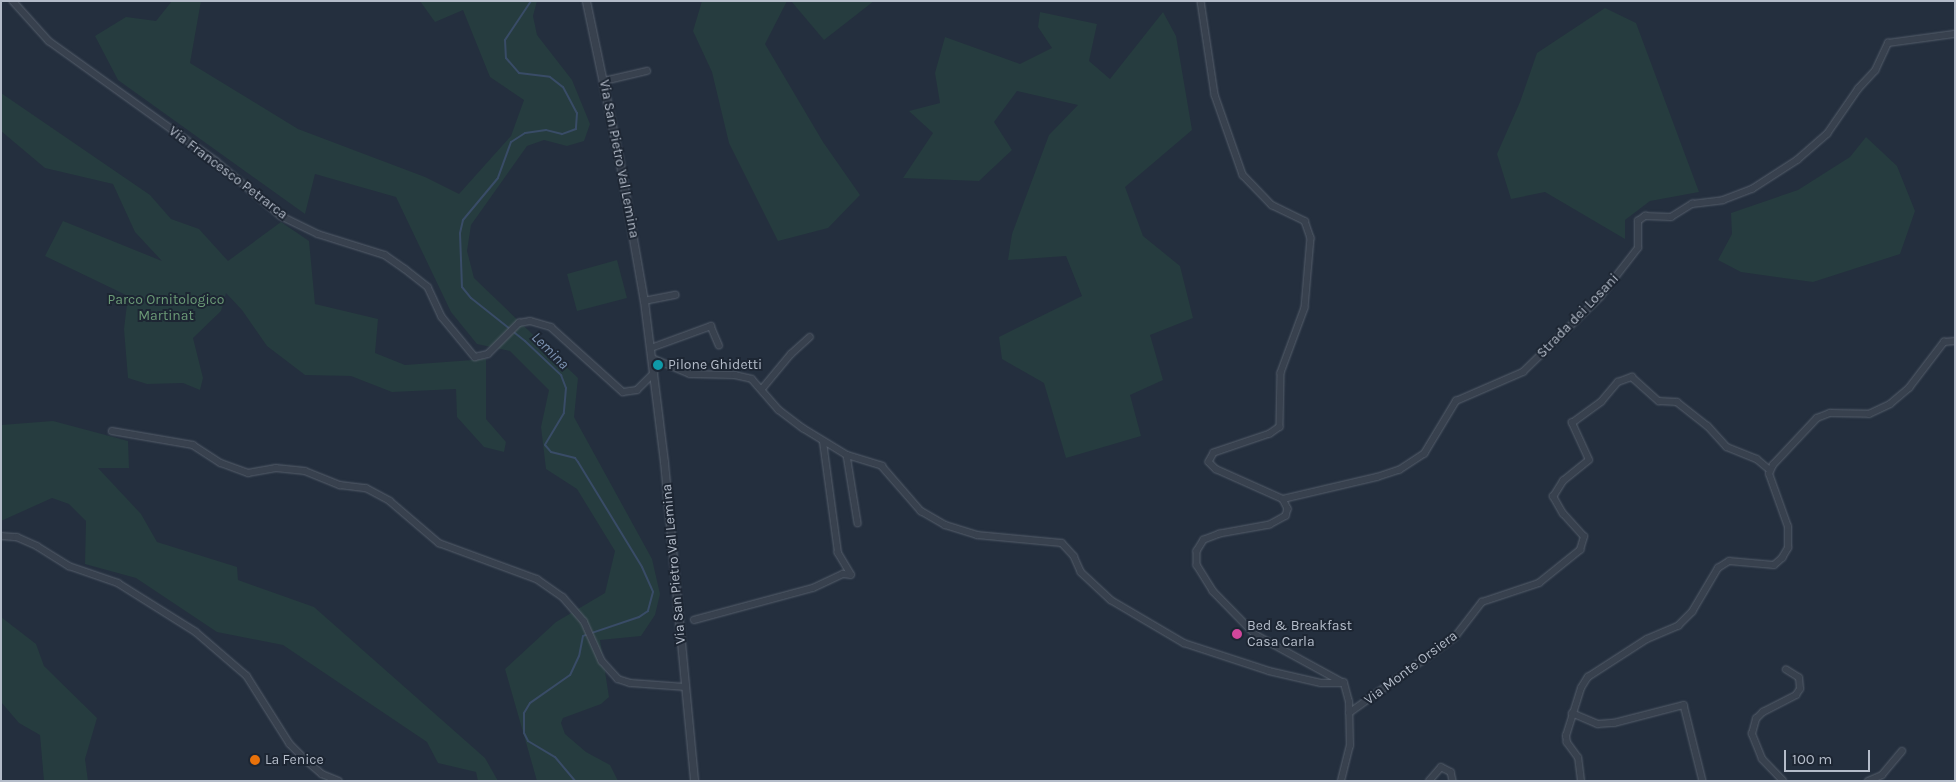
<!DOCTYPE html>
<style>
body{margin:0}
#map{position:relative;width:1956px;height:782px;overflow:hidden;background:#242f3e;font-family:Karla,sans-serif}
div>[style]{position:absolute}
[style*='--x']{left:calc(var(--x)*1px);top:calc(var(--y)*1px);width:calc(var(--w)*1px);rotate:calc(var(--a)*1deg)}
.green>*{inset:0;background:#263c3f}
.stream>*{height:2px;margin:-1px;padding:0 1px;transform-origin:1px;border-radius:1px;background:#394c67}
.roads{filter:drop-shadow(0 0 1px #565f6c) drop-shadow(0 0 1px #565f6c)}
.minor>*{height:5.5px;margin:-2.75px;padding:0 2.75px;transform-origin:2.75px;border-radius:2.75px;background:#38414e}
.tertiary>*{height:7px;margin:-3.5px;padding:0 3.5px;transform-origin:3.5px;border-radius:3.5px;background:#38414e}
.dots>*{width:14px;height:14px;translate:-50% -50%;box-sizing:border-box;border:2px solid #1d2633;border-radius:50%}
span{translate:-50% -50%;white-space:nowrap;text-align:center;line-height:1.15;-webkit-text-stroke:4px #1d2633;paint-order:stroke}
.street-label{font-size:14px;color:#b4bcc9}
.park-label{font-size:14px;color:#6b9a76}
.poi-label{font-size:14px;color:#b4bcc9}
.left{translate:0 -50%;text-align:left}
.water-label{font-size:15px;color:#7c92b1;font-style:italic}
.frame{position:absolute;inset:0;border:2px solid #b4bcc9;pointer-events:none}
.scale{position:absolute;left:1784px;top:750px;width:86px;height:22px;box-sizing:border-box;border:2px solid #b4bcc9;border-top:0;padding-left:6px;font-size:15px;line-height:18px;white-space:nowrap;color:#b4bcc9;-webkit-text-stroke:4px #1d2633;paint-order:stroke}
</style>
<div id="map">
<div class="green">
<i style="clip-path:polygon(172px 1px,201px 1px,190px 63px,298px 129px,425px 177px,459px 194px,511px 136px,524px 100px,490px 77px,463px 10px,435px 22px,420px 1px,537px 1px,533px 16px,537px 35px,572px 80px,590px 124px,584px 141px,567px 146px,544px 140px,527px 146px,471px 225px,467px 251px,474px 278px,578px 378px,574px 417px,652px 559px,660px 594px,655px 615px,641px 636px,600px 640px,609px 697px,601px 704px,563px 718px,561px 723px,565px 734px,586px 752px,610px 765px,618px 781px,537px 781px,505px 669px,556px 622px,605px 593px,615px 551px,577px 489px,546px 469px,541px 427px,549px 390px,510px 351px,477px 344px,451px 312px,396px 197px,315px 174px,305px 214px,118px 80px,95px 36px,126px 17px,156px 21px)"></i>
<i style="clip-path:polygon(702px 1px,787px 1px,765px 44px,823px 142px,860px 195px,828px 228px,778px 241px,729px 143px,712px 72px,693px 31px)"></i>
<i style="clip-path:polygon(791px 1px,874px 1px,824px 40px)"></i>
<i style="clip-path:polygon(1605px 8px,1636px 23px,1699px 192px,1650px 201px,1625px 220px,1625px 239px,1545px 192px,1511px 199px,1497px 154px,1520px 102px,1537px 53px)"></i>
<i style="clip-path:polygon(1040px 12px,1097px 24px,1089px 61px,1110px 79px,1163px 12px,1176px 36px,1192px 130px,1125px 187px,1143px 236px,1180px 266px,1193px 318px,1150px 335px,1163px 380px,1130px 395px,1141px 436px,1066px 458px,1044px 383px,1002px 359px,999px 337px,1082px 296px,1066px 256px,1008px 260px,1012px 234px,1049px 135px,1078px 105px,1017px 91px,994px 122px,1012px 150px,979px 181px,903px 178px,933px 133px,909px 111px,940px 103px,935px 73px,945px 37px,1020px 64px,1052px 48px,1038px 27px)"></i>
<i style="clip-path:polygon(1px 93px,150px 195px,171px 219px,199px 229px,228px 261px,281px 222px,309px 241px,315px 304px,378px 319px,375px 353px,405px 365px,486px 359px,486px 419px,506px 442px,504px 452px,484px 447px,457px 417px,456px 389px,392px 392px,351px 376px,305px 375px,267px 346px,242px 310px,226px 293px,221px 311px,193px 338px,203px 378px,200px 390px,183px 383px,147px 384px,128px 378px,124px 329px,128px 296px,45px 256px,63px 221px,162px 261px,135px 232px,113px 184px,45px 168px,1px 131px)"></i>
<i style="clip-path:polygon(1866px 137px,1897px 166px,1915px 211px,1900px 254px,1813px 282px,1741px 272px,1718px 260px,1732px 234px,1731px 213px,1798px 190px,1850px 157px)"></i>
<i style="clip-path:polygon(617px 260px,627px 298px,577px 311px,567px 274px)"></i>
<i style="clip-path:polygon(53px 421px,128px 441px,129px 468px,98px 468px,141px 514px,157px 542px,237px 567px,238px 580px,314px 607px,485px 758px,498px 781px,478px 781px,476px 772px,438px 763px,427px 742px,283px 645px,217px 632px,136px 578px,85px 564px,86px 521px,69px 504px,52px 498px,1px 521px,1px 425px)"></i>
<i style="clip-path:polygon(1px 617px,36px 644px,44px 666px,97px 718px,85px 759px,88px 781px,44px 781px,40px 735px,19px 723px,1px 702px)"></i>
</div>
<div class="stream">
<i style="--x:531;--y:1;--w:47;--a:123.7"></i>
<i style="--x:505;--y:40;--w:18;--a:87"></i>
<i style="--x:506;--y:58;--w:20;--a:49"></i>
<i style="--x:519;--y:73;--w:31;--a:7"></i>
<i style="--x:550;--y:77;--w:16;--a:38"></i>
<i style="--x:563;--y:87;--w:30;--a:62"></i>
<i style="--x:577;--y:113;--w:16;--a:94"></i>
<i style="--x:576;--y:129;--w:15;--a:160"></i>
<i style="--x:562;--y:134;--w:16;--a:-166"></i>
<i style="--x:546;--y:130;--w:21;--a:172"></i>
<i style="--x:525;--y:133;--w:17;--a:147"></i>
<i style="--x:511;--y:142;--w:38;--a:110"></i>
<i style="--x:498;--y:178;--w:55;--a:129.8"></i>
<i style="--x:463;--y:220;--w:13;--a:103"></i>
<i style="--x:460;--y:233;--w:54;--a:87.9"></i>
<i style="--x:462;--y:287;--w:14;--a:51"></i>
<i style="--x:471;--y:298;--w:69;--a:38.5"></i>
<i style="--x:525;--y:341;--w:50;--a:43.4"></i>
<i style="--x:561;--y:375;--w:14;--a:69"></i>
<i style="--x:566;--y:388;--w:25;--a:95"></i>
<i style="--x:564;--y:413;--w:37;--a:121"></i>
<i style="--x:545;--y:445;--w:9;--a:49"></i>
<i style="--x:551;--y:452;--w:25;--a:14"></i>
<i style="--x:575;--y:458;--w:5;--a:53"></i>
<i style="--x:578;--y:462;--w:123;--a:58.6"></i>
<i style="--x:642;--y:567;--w:27;--a:66"></i>
<i style="--x:653;--y:592;--w:20;--a:105"></i>
<i style="--x:648;--y:611;--w:11;--a:146"></i>
<i style="--x:639;--y:617;--w:59;--a:161.3"></i>
<i style="--x:583;--y:636;--w:20;--a:101"></i>
<i style="--x:579;--y:656;--w:21;--a:115"></i>
<i style="--x:570;--y:675;--w:49;--a:145"></i>
<i style="--x:530;--y:703;--w:12;--a:121"></i>
<i style="--x:524;--y:713;--w:20;--a:90"></i>
<i style="--x:524;--y:733;--w:9;--a:63"></i>
<i style="--x:528;--y:741;--w:31;--a:31"></i>
<i style="--x:555;--y:757;--w:31;--a:50"></i>
</div>
<div class="roads">
<div class="minor">
<i style="--x:13;--y:1;--w:54;--a:48"></i>
<i style="--x:49;--y:41;--w:206;--a:35.7"></i>
<i style="--x:216;--y:161;--w:85;--a:40.2"></i>
<i style="--x:281;--y:216;--w:41;--a:25.9"></i>
<i style="--x:318;--y:234;--w:70;--a:17.4"></i>
<i style="--x:385;--y:255;--w:24;--a:35"></i>
<i style="--x:405;--y:269;--w:29;--a:38"></i>
<i style="--x:428;--y:287;--w:33;--a:65"></i>
<i style="--x:442;--y:317;--w:52;--a:50.5"></i>
<i style="--x:475;--y:357;--w:13;--a:-13"></i>
<i style="--x:488;--y:354;--w:44;--a:-45"></i>
<i style="--x:519;--y:323;--w:11;--a:-10"></i>
<i style="--x:530;--y:321;--w:22;--a:16"></i>
<i style="--x:551;--y:327;--w:97;--a:42.1"></i>
<i style="--x:623;--y:392;--w:14;--a:-8"></i>
<i style="--x:637;--y:390;--w:24;--a:-45"></i>
<i style="--x:1201;--y:1;--w:95;--a:81.5"></i>
<i style="--x:1215;--y:95;--w:85;--a:70.7"></i>
<i style="--x:1243;--y:175;--w:42;--a:46"></i>
<i style="--x:1272;--y:205;--w:37;--a:26"></i>
<i style="--x:1305;--y:221;--w:18;--a:71"></i>
<i style="--x:1311;--y:238;--w:70;--a:94.9"></i>
<i style="--x:1305;--y:308;--w:69;--a:110.3"></i>
<i style="--x:1281;--y:373;--w:54;--a:91.1"></i>
<i style="--x:1280;--y:427;--w:12;--a:145"></i>
<i style="--x:1270;--y:434;--w:59;--a:161.3"></i>
<i style="--x:1214;--y:453;--w:10;--a:119"></i>
<i style="--x:1209;--y:462;--w:10;--a:45"></i>
<i style="--x:1216;--y:469;--w:73;--a:24.1"></i>
<i style="--x:1283;--y:499;--w:11;--a:63"></i>
<i style="--x:1288;--y:509;--w:7;--a:106"></i>
<i style="--x:1286;--y:516;--w:18;--a:151"></i>
<i style="--x:1270;--y:525;--w:51;--a:169.8"></i>
<i style="--x:1220;--y:534;--w:17;--a:159"></i>
<i style="--x:1204;--y:540;--w:13;--a:122"></i>
<i style="--x:1197;--y:551;--w:14;--a:90"></i>
<i style="--x:1197;--y:565;--w:31;--a:58"></i>
<i style="--x:1213;--y:591;--w:62;--a:45.7"></i>
<i style="--x:1256;--y:635;--w:100;--a:28.6"></i>
<i style="--x:604;--y:81;--w:44;--a:-13.1"></i>
<i style="--x:644;--y:301;--w:32;--a:-11"></i>
<i style="--x:651;--y:348;--w:64;--a:-20.1"></i>
<i style="--x:711;--y:326;--w:21;--a:67"></i>
<i style="--x:652;--y:358;--w:41;--a:22.8"></i>
<i style="--x:690;--y:374;--w:45;--a:1.3"></i>
<i style="--x:735;--y:375;--w:17;--a:13"></i>
<i style="--x:752;--y:379;--w:41;--a:48.9"></i>
<i style="--x:779;--y:410;--w:30;--a:37"></i>
<i style="--x:803;--y:428;--w:52;--a:31.5"></i>
<i style="--x:847;--y:455;--w:37;--a:17"></i>
<i style="--x:882;--y:466;--w:60;--a:49.1"></i>
<i style="--x:921;--y:511;--w:28;--a:30"></i>
<i style="--x:945;--y:525;--w:34;--a:17"></i>
<i style="--x:977;--y:535;--w:85;--a:5.4"></i>
<i style="--x:1062;--y:543;--w:18;--a:47"></i>
<i style="--x:1074;--y:556;--w:17;--a:66"></i>
<i style="--x:1081;--y:572;--w:41;--a:43"></i>
<i style="--x:1111;--y:600;--w:85;--a:30.5"></i>
<i style="--x:1184;--y:643;--w:89;--a:18.2"></i>
<i style="--x:1269;--y:671;--w:53;--a:13"></i>
<i style="--x:1321;--y:683;--w:23;--a:0"></i>
<i style="--x:762;--y:389;--w:45;--a:-50.4"></i>
<i style="--x:791;--y:354;--w:25;--a:-42"></i>
<i style="--x:112;--y:431;--w:82;--a:9.8"></i>
<i style="--x:193;--y:445;--w:33;--a:33"></i>
<i style="--x:221;--y:463;--w:29;--a:20"></i>
<i style="--x:248;--y:473;--w:28;--a:-10"></i>
<i style="--x:276;--y:468;--w:29;--a:6"></i>
<i style="--x:305;--y:471;--w:38;--a:22"></i>
<i style="--x:340;--y:485;--w:26;--a:7"></i>
<i style="--x:366;--y:488;--w:27;--a:28"></i>
<i style="--x:390;--y:501;--w:65;--a:40.6"></i>
<i style="--x:439;--y:543;--w:104;--a:20.2"></i>
<i style="--x:537;--y:579;--w:32;--a:35"></i>
<i style="--x:563;--y:597;--w:32;--a:49"></i>
<i style="--x:584;--y:621;--w:44;--a:65.8"></i>
<i style="--x:602;--y:661;--w:24;--a:48"></i>
<i style="--x:618;--y:679;--w:13;--a:18"></i>
<i style="--x:630;--y:683;--w:56;--a:4.1"></i>
<i style="--x:847;--y:455;--w:69;--a:80.8"></i>
<i style="--x:1283;--y:499;--w:97;--a:-13.2"></i>
<i style="--x:1377;--y:477;--w:23;--a:-18"></i>
<i style="--x:1399;--y:470;--w:30;--a:-33"></i>
<i style="--x:1424;--y:454;--w:62;--a:-58.9"></i>
<i style="--x:1456;--y:401;--w:73;--a:-23.4"></i>
<i style="--x:1523;--y:372;--w:107;--a:-44.2"></i>
<i style="--x:1600;--y:297;--w:62;--a:-52.2"></i>
<i style="--x:1638;--y:248;--w:27;--a:-90"></i>
<i style="--x:1638;--y:221;--w:9;--a:-36"></i>
<i style="--x:1645;--y:216;--w:26;--a:2"></i>
<i style="--x:1671;--y:217;--w:25;--a:-32"></i>
<i style="--x:1692;--y:204;--w:31;--a:-7"></i>
<i style="--x:1723;--y:200;--w:31;--a:-21"></i>
<i style="--x:1752;--y:189;--w:54;--a:-32.8"></i>
<i style="--x:1797;--y:160;--w:40;--a:-41"></i>
<i style="--x:1827;--y:134;--w:55;--a:-55.4"></i>
<i style="--x:1858;--y:89;--w:25;--a:-47"></i>
<i style="--x:1875;--y:71;--w:31;--a:-65"></i>
<i style="--x:1888;--y:43;--w:68;--a:-7.7"></i>
<i style="--x:1;--y:536;--w:16;--a:4"></i>
<i style="--x:17;--y:537;--w:22;--a:24"></i>
<i style="--x:37;--y:546;--w:38;--a:32"></i>
<i style="--x:69;--y:566;--w:52;--a:19.1"></i>
<i style="--x:118;--y:583;--w:92;--a:32.1"></i>
<i style="--x:196;--y:632;--w:67;--a:40.8"></i>
<i style="--x:247;--y:676;--w:80;--a:57.7"></i>
<i style="--x:290;--y:744;--w:23;--a:45"></i>
<i style="--x:306;--y:760;--w:21;--a:41"></i>
<i style="--x:322;--y:774;--w:18;--a:22"></i>
<i style="--x:694;--y:620;--w:123;--a:-15.1"></i>
<i style="--x:813;--y:588;--w:33;--a:-25"></i>
<i style="--x:843;--y:574;--w:8;--a:7"></i>
<i style="--x:851;--y:575;--w:26;--a:-121"></i>
<i style="--x:838;--y:553;--w:112;--a:-97.7"></i>
<i style="--x:1349;--y:713;--w:130;--a:-35.6"></i>
<i style="--x:1455;--y:637;--w:44;--a:-52.4"></i>
<i style="--x:1482;--y:602;--w:60;--a:-18.4"></i>
<i style="--x:1539;--y:583;--w:53;--a:-38.8"></i>
<i style="--x:1580;--y:550;--w:14;--a:-73"></i>
<i style="--x:1584;--y:537;--w:31;--a:-132"></i>
<i style="--x:1563;--y:514;--w:20;--a:-120"></i>
<i style="--x:1553;--y:497;--w:19;--a:-58"></i>
<i style="--x:1563;--y:481;--w:33;--a:-39"></i>
<i style="--x:1589;--y:460;--w:41;--a:-114.7"></i>
<i style="--x:1572;--y:423;--w:36;--a:-36"></i>
<i style="--x:1601;--y:402;--w:26;--a:-50"></i>
<i style="--x:1618;--y:382;--w:15;--a:-20"></i>
<i style="--x:1632;--y:377;--w:36;--a:42"></i>
<i style="--x:1659;--y:401;--w:18;--a:3"></i>
<i style="--x:1677;--y:402;--w:39;--a:38"></i>
<i style="--x:1708;--y:426;--w:28;--a:48"></i>
<i style="--x:1727;--y:447;--w:32;--a:22"></i>
<i style="--x:1757;--y:459;--w:17;--a:40"></i>
<i style="--x:1572;--y:713;--w:28;--a:23"></i>
<i style="--x:1598;--y:724;--w:16;--a:-4"></i>
<i style="--x:1614;--y:723;--w:72;--a:-14.4"></i>
<i style="--x:1684;--y:705;--w:78;--a:76"></i>
<i style="--x:1341;--y:781;--w:36;--a:-76"></i>
<i style="--x:1350;--y:746;--w:44;--a:-91.3"></i>
<i style="--x:1349;--y:702;--w:20;--a:-105"></i>
<i style="--x:1429;--y:781;--w:18;--a:-49"></i>
<i style="--x:1441;--y:767;--w:11;--a:27"></i>
<i style="--x:1451;--y:772;--w:9;--a:77"></i>
<i style="--x:1581;--y:781;--w:23;--a:-97"></i>
<i style="--x:1578;--y:758;--w:19;--a:-126"></i>
<i style="--x:1567;--y:743;--w:7;--a:-98"></i>
<i style="--x:1566;--y:736;--w:50;--a:-72.6"></i>
<i style="--x:1581;--y:688;--w:13;--a:-58"></i>
<i style="--x:1588;--y:677;--w:70;--a:-32.8"></i>
<i style="--x:1647;--y:639;--w:34;--a:-23"></i>
<i style="--x:1678;--y:626;--w:20;--a:-45"></i>
<i style="--x:1692;--y:612;--w:51;--a:-59.4"></i>
<i style="--x:1718;--y:568;--w:13;--a:-32"></i>
<i style="--x:1729;--y:561;--w:45;--a:5.1"></i>
<i style="--x:1774;--y:565;--w:11;--a:-41"></i>
<i style="--x:1782;--y:558;--w:12;--a:-59"></i>
<i style="--x:1788;--y:548;--w:21;--a:-90"></i>
<i style="--x:1788;--y:527;--w:56;--a:-109.7"></i>
<i style="--x:1769;--y:474;--w:10;--a:-66"></i>
<i style="--x:1773;--y:465;--w:64;--a:-46.9"></i>
<i style="--x:1817;--y:418;--w:14;--a:-21"></i>
<i style="--x:1830;--y:413;--w:39;--a:1"></i>
<i style="--x:1869;--y:414;--w:23;--a:-25"></i>
<i style="--x:1890;--y:404;--w:25;--a:-40"></i>
<i style="--x:1909;--y:388;--w:58;--a:-52.7"></i>
<i style="--x:1944;--y:342;--w:11;--a:-5"></i>
<i style="--x:1783;--y:781;--w:30;--a:-134"></i>
<i style="--x:1762;--y:759;--w:27;--a:-112"></i>
<i style="--x:1752;--y:734;--w:16;--a:-75"></i>
<i style="--x:1756;--y:719;--w:10;--a:-45"></i>
<i style="--x:1763;--y:712;--w:37;--a:-27"></i>
<i style="--x:1796;--y:695;--w:7;--a:-56"></i>
<i style="--x:1800;--y:689;--w:11;--a:-95"></i>
<i style="--x:1799;--y:678;--w:15;--a:-148"></i>
<i style="--x:1868;--y:781;--w:15;--a:-23"></i>
<i style="--x:1882;--y:775;--w:31;--a:-50"></i>
</div>
<div class="tertiary">
<i style="--x:586;--y:1;--w:167;--a:78.2"></i>
<i style="--x:620;--y:164;--w:139;--a:80.1"></i>
<i style="--x:644;--y:301;--w:162;--a:82.9"></i>
<i style="--x:664;--y:462;--w:320;--a:84.6"></i>
</div>
</div>
<div class="dots">
<i style="left:658px;top:365px;background:#0f9aa8"></i>
<i style="left:1237px;top:634px;background:#d1479c"></i>
<i style="left:255px;top:760px;background:#e8710a"></i>
</div>
<div class="street-label">
<span style="left:619px;top:159px;rotate:79deg">Via San Pietro Val Lemina</span>
<span style="left:228px;top:173px;rotate:37deg">Via Francesco Petrarca</span>
<span style="left:1578px;top:316px;rotate:-46deg">Strada dei Losani</span>
<span style="left:674px;top:564px;rotate:-95deg">Via San Pietro Val Lemina</span>
<span style="left:1411px;top:668px;rotate:-37deg">Via Monte Orsiera</span>
</div>
<div class="park-label">
<span style="left:166px;top:308px">Parco Ornitologico<br>Martinat</span>
</div>
<div class="poi-label">
<span class="left" style="left:668px;top:365px">Pilone Ghidetti</span>
<span class="left" style="left:1247px;top:634px">Bed &amp; Breakfast<br>Casa Carla</span>
<span class="left" style="left:265px;top:760px">La Fenice</span>
</div>
<div class="water-label">
<span style="left:550px;top:351px;rotate:45deg">Lemina</span>
</div>
<div class="frame"></div>
<div class="scale">100 m</div>
</div>
